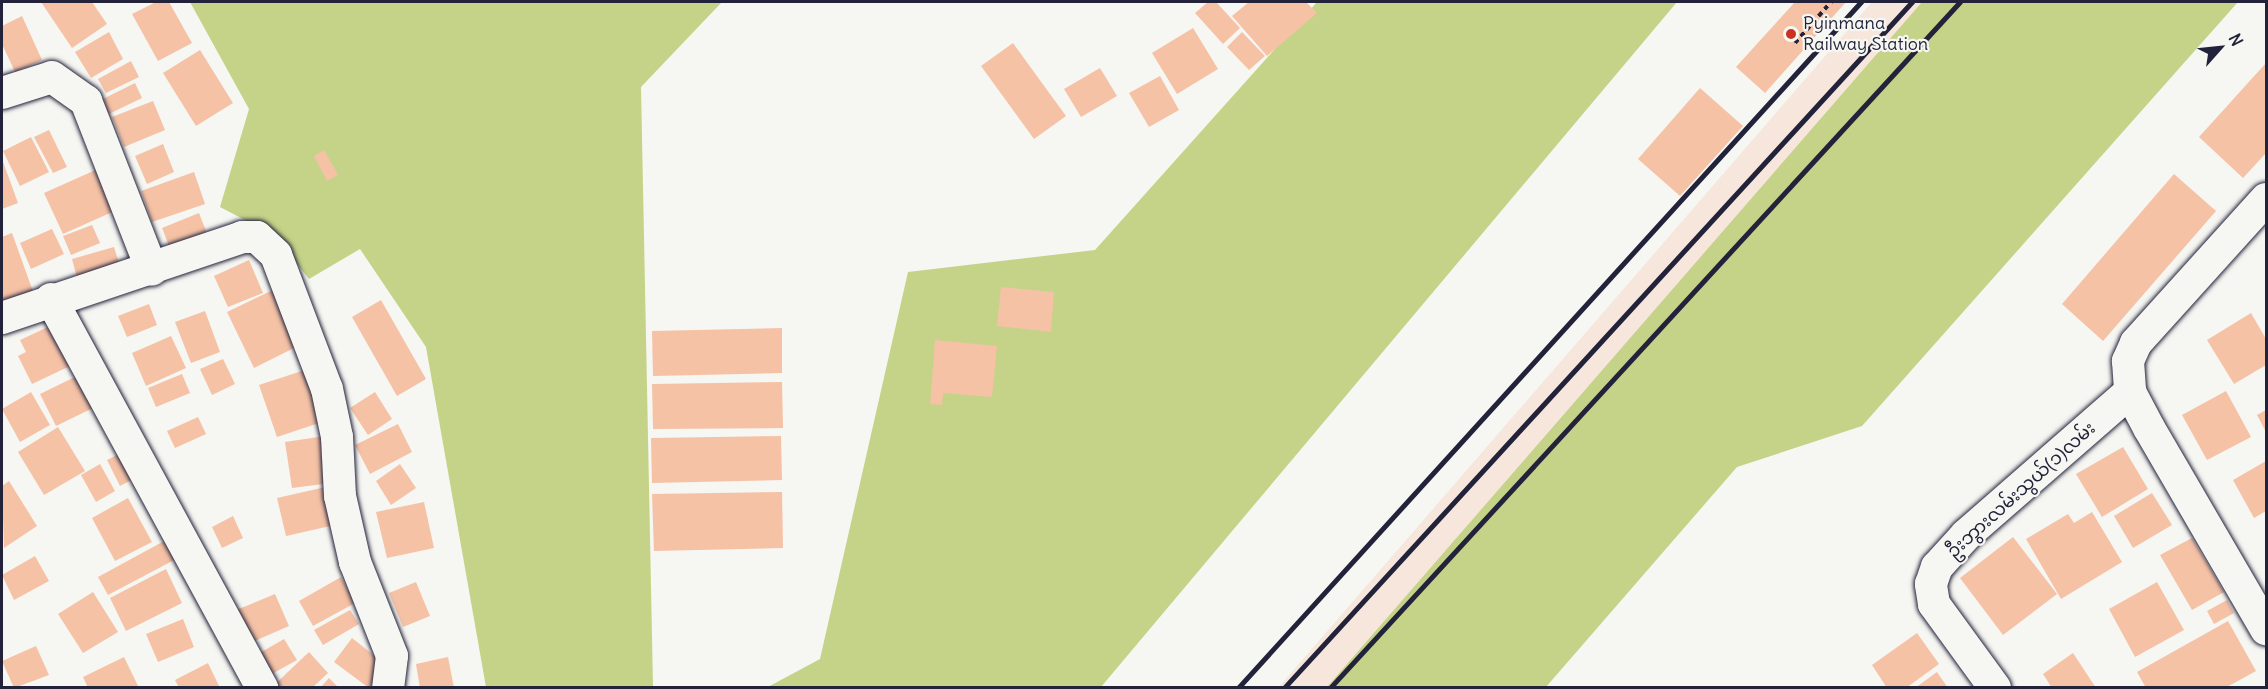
<!DOCTYPE html>
<meta charset="utf-8">
<style>
body{margin:0}
#map{position:relative;width:2268px;height:689px;overflow:hidden;background:#f6f6f2;font-family:Delius,"Noto Sans Myanmar",sans-serif}
div>[style]{position:absolute}
[style*='--x']{left:calc(var(--x)*1px);top:calc(var(--y)*1px);width:calc(var(--w)*1px);rotate:calc(var(--a)*1deg)}
.built>*{inset:0;background:#f6e6db}
.green>*{inset:0;background:#c4d387}
.building>*{inset:0;background:#f5c2a6}
.path>*{height:4px;margin-top:-2px;transform-origin:0;background:repeating-linear-gradient(90deg,#22223b 0 4.5px,transparent 0 9px)}
.roads{filter:drop-shadow(0 0 2px #22223b) drop-shadow(0 0 2px #22223b)}
.street>*{height:32px;margin:-16px;padding:0 16px;transform-origin:16px;border-radius:16px;background:#f6f6f2}
.rail>*{height:4.5px;margin:-2.25px;padding:0 2.25px;transform-origin:2.25px;border-radius:2.25px;background:#22223b}
.dots>*{width:16px;height:16px;translate:-50% -50%;box-sizing:border-box;border:3px solid #f6f6f2;border-radius:50%}
span{translate:-50% -50%;white-space:nowrap;text-align:center;line-height:1.15;-webkit-text-stroke:4.5px #f6f6f2;paint-order:stroke}
.poi-label{font-size:18px;color:#22223b}
.left{translate:0 -50%;text-align:left}
.street-label{font-size:18px;color:#22223b}
.frame{position:absolute;inset:0;border:3px solid #22223b;pointer-events:none}
.north{position:absolute;left:2190px;top:18px;width:60px;height:60px;-webkit-text-stroke:4px #f6f6f2;paint-order:stroke;rotate:63deg;font-size:16px;font-weight:700;line-height:24px;text-align:center;color:#22223b}
.north::after{content:'';display:block;margin:auto;width:21px;height:27px;background:#22223b;clip-path:polygon(50% 0,100% 100%,50% 72%,0 100%)}
</style>
<div id="map">
<div class="built">
<i style="clip-path:polygon(1872px 2px,2148px 2px,1351px 687px,1278px 688px)"></i>
</div>
<div class="green">
<i style="clip-path:polygon(190px 2px,722px 2px,641px 87px,653px 687px,486px 687px,426px 347px,360px 249px,309px 279px,274px 235px,220px 207px,249px 109px)"></i>
<i style="clip-path:polygon(1317px 2px,1677px 2px,1101px 687px,766px 688px,820px 659px,908px 272px,1095px 250px)"></i>
<i style="clip-path:polygon(1922px 2px,2238px 2px,1862px 426px,1737px 467px,1546px 687px,1327px 687px)"></i>
</div>
<div class="building">
<i style="clip-path:polygon(41px 2px,92px 2px,107px 24px,72px 48px)"></i>
<i style="clip-path:polygon(156px 2px,169px 2px,192px 43px,158px 61px,132px 14px)"></i>
<i style="clip-path:polygon(1208px 2px,1216px 2px,1240px 28px,1223px 44px,1195px 13px)"></i>
<i style="clip-path:polygon(1249px 2px,1306px 2px,1317px 13px,1267px 56px,1232px 16px)"></i>
<i style="clip-path:polygon(1795px 2px,1846px 2px,1765px 93px,1736px 67px)"></i>
<i style="clip-path:polygon(22px 16px,42px 60px,15px 72px,2px 44px,2px 26px)"></i>
<i style="clip-path:polygon(1193px 28px,1218px 69px,1177px 94px,1152px 53px)"></i>
<i style="clip-path:polygon(109px 32px,123px 59px,91px 78px,75px 52px)"></i>
<i style="clip-path:polygon(1242px 32px,1265px 56px,1249px 70px,1227px 47px)"></i>
<i style="clip-path:polygon(1013px 43px,1066px 116px,1034px 139px,981px 66px)"></i>
<i style="clip-path:polygon(200px 50px,233px 103px,196px 126px,163px 73px)"></i>
<i style="clip-path:polygon(131px 61px,139px 77px,106px 93px,98px 79px)"></i>
<i style="clip-path:polygon(2266px 63px,2266px 153px,2243px 178px,2199px 137px)"></i>
<i style="clip-path:polygon(1100px 68px,1117px 96px,1081px 117px,1064px 89px)"></i>
<i style="clip-path:polygon(1160px 76px,1179px 110px,1149px 127px,1129px 93px)"></i>
<i style="clip-path:polygon(135px 83px,142px 98px,109px 114px,101px 100px)"></i>
<i style="clip-path:polygon(1700px 88px,1743px 126px,1680px 196px,1638px 159px)"></i>
<i style="clip-path:polygon(153px 101px,165px 130px,124px 147px,112px 117px)"></i>
<i style="clip-path:polygon(49px 130px,67px 167px,53px 173px,34px 137px)"></i>
<i style="clip-path:polygon(31px 137px,49px 172px,20px 186px,3px 151px)"></i>
<i style="clip-path:polygon(163px 144px,174px 172px,147px 184px,135px 156px)"></i>
<i style="clip-path:polygon(324px 150px,338px 175px,327px 181px,314px 156px)"></i>
<i style="clip-path:polygon(2px 159px,18px 203px,2px 209px)"></i>
<i style="clip-path:polygon(100px 168px,119px 209px,63px 234px,44px 193px)"></i>
<i style="clip-path:polygon(194px 172px,205px 204px,152px 222px,141px 191px)"></i>
<i style="clip-path:polygon(2174px 174px,2216px 211px,2103px 341px,2062px 304px)"></i>
<i style="clip-path:polygon(199px 213px,208px 236px,171px 251px,162px 228px)"></i>
<i style="clip-path:polygon(92px 225px,100px 243px,71px 255px,63px 236px)"></i>
<i style="clip-path:polygon(52px 229px,64px 254px,31px 269px,20px 243px)"></i>
<i style="clip-path:polygon(12px 233px,35px 297px,2px 309px,2px 237px)"></i>
<i style="clip-path:polygon(114px 247px,120px 266px,77px 278px,72px 259px)"></i>
<i style="clip-path:polygon(249px 260px,263px 293px,228px 307px,214px 276px)"></i>
<i style="clip-path:polygon(1001px 287px,1054px 292px,1051px 332px,997px 326px)"></i>
<i style="clip-path:polygon(275px 289px,302px 344px,254px 368px,227px 312px)"></i>
<i style="clip-path:polygon(381px 300px,426px 379px,397px 396px,352px 317px)"></i>
<i style="clip-path:polygon(149px 304px,157px 325px,127px 337px,118px 316px)"></i>
<i style="clip-path:polygon(205px 311px,220px 352px,191px 363px,175px 322px)"></i>
<i style="clip-path:polygon(2251px 313px,2266px 339px,2266px 365px,2234px 384px,2207px 340px)"></i>
<i style="clip-path:polygon(50px 326px,70px 366px,32px 384px,18px 356px,26px 352px,20px 340px)"></i>
<i style="clip-path:polygon(782px 328px,782px 373px,653px 376px,652px 331px)"></i>
<i style="clip-path:polygon(171px 336px,186px 368px,146px 386px,132px 353px)"></i>
<i style="clip-path:polygon(935px 340px,997px 346px,992px 397px,943px 393px,942px 405px,930px 404px)"></i>
<i style="clip-path:polygon(223px 359px,235px 384px,212px 395px,200px 369px)"></i>
<i style="clip-path:polygon(308px 369px,325px 421px,277px 437px,259px 385px)"></i>
<i style="clip-path:polygon(81px 374px,97px 406px,56px 426px,40px 394px)"></i>
<i style="clip-path:polygon(182px 374px,190px 393px,156px 407px,148px 388px)"></i>
<i style="clip-path:polygon(782px 382px,783px 428px,653px 429px,652px 384px)"></i>
<i style="clip-path:polygon(2226px 391px,2251px 437px,2207px 460px,2182px 415px)"></i>
<i style="clip-path:polygon(31px 392px,50px 425px,20px 442px,2px 409px)"></i>
<i style="clip-path:polygon(375px 392px,392px 419px,368px 435px,350px 408px)"></i>
<i style="clip-path:polygon(2266px 410px,2266px 432px,2257px 415px)"></i>
<i style="clip-path:polygon(198px 417px,206px 434px,175px 448px,167px 431px)"></i>
<i style="clip-path:polygon(398px 424px,412px 452px,370px 474px,355px 445px)"></i>
<i style="clip-path:polygon(58px 427px,85px 471px,44px 495px,18px 452px)"></i>
<i style="clip-path:polygon(325px 436px,331px 483px,292px 488px,285px 442px)"></i>
<i style="clip-path:polygon(781px 436px,782px 480px,652px 483px,651px 438px)"></i>
<i style="clip-path:polygon(2123px 447px,2148px 489px,2102px 517px,2076px 474px)"></i>
<i style="clip-path:polygon(123px 452px,137px 477px,120px 486px,107px 460px)"></i>
<i style="clip-path:polygon(2266px 461px,2266px 511px,2254px 518px,2233px 480px)"></i>
<i style="clip-path:polygon(100px 464px,115px 491px,96px 502px,81px 475px)"></i>
<i style="clip-path:polygon(400px 464px,416px 488px,391px 505px,376px 481px)"></i>
<i style="clip-path:polygon(9px 481px,37px 526px,4px 548px,2px 486px)"></i>
<i style="clip-path:polygon(330px 486px,339px 524px,286px 536px,277px 498px)"></i>
<i style="clip-path:polygon(782px 492px,783px 548px,654px 551px,652px 494px)"></i>
<i style="clip-path:polygon(2152px 493px,2172px 525px,2133px 548px,2114px 516px)"></i>
<i style="clip-path:polygon(128px 498px,152px 542px,115px 561px,92px 518px)"></i>
<i style="clip-path:polygon(424px 502px,434px 548px,387px 558px,376px 512px)"></i>
<i style="clip-path:polygon(2092px 512px,2122px 562px,2061px 599px,2026px 539px,2068px 514px,2074px 523px)"></i>
<i style="clip-path:polygon(233px 516px,243px 538px,222px 548px,212px 527px)"></i>
<i style="clip-path:polygon(2013px 537px,2057px 594px,2003px 635px,1960px 578px)"></i>
<i style="clip-path:polygon(2192px 538px,2224px 592px,2192px 610px,2160px 555px)"></i>
<i style="clip-path:polygon(166px 540px,176px 559px,108px 595px,98px 577px)"></i>
<i style="clip-path:polygon(35px 556px,49px 581px,14px 600px,2px 575px)"></i>
<i style="clip-path:polygon(166px 569px,182px 603px,126px 631px,110px 598px)"></i>
<i style="clip-path:polygon(341px 577px,355px 603px,313px 626px,299px 601px)"></i>
<i style="clip-path:polygon(416px 582px,430px 616px,403px 627px,389px 593px)"></i>
<i style="clip-path:polygon(2157px 582px,2184px 630px,2135px 657px,2109px 609px)"></i>
<i style="clip-path:polygon(93px 592px,118px 632px,83px 653px,58px 614px)"></i>
<i style="clip-path:polygon(275px 594px,289px 626px,248px 644px,234px 611px)"></i>
<i style="clip-path:polygon(2227px 600px,2234px 613px,2214px 624px,2207px 611px)"></i>
<i style="clip-path:polygon(350px 610px,359px 624px,323px 645px,314px 630px)"></i>
<i style="clip-path:polygon(183px 619px,194px 647px,158px 662px,146px 634px)"></i>
<i style="clip-path:polygon(2228px 621px,2256px 671px,2225px 688px,2146px 688px,2137px 672px)"></i>
<i style="clip-path:polygon(1917px 633px,1939px 664px,1906px 688px,1887px 688px,1872px 665px)"></i>
<i style="clip-path:polygon(352px 638px,386px 665px,369px 688px,334px 662px)"></i>
<i style="clip-path:polygon(284px 639px,297px 660px,270px 675px,258px 654px)"></i>
<i style="clip-path:polygon(36px 646px,49px 675px,14px 688px,2px 661px)"></i>
<i style="clip-path:polygon(309px 652px,328px 673px,312px 688px,271px 688px)"></i>
<i style="clip-path:polygon(2073px 653px,2096px 688px,2052px 688px,2043px 674px)"></i>
<i style="clip-path:polygon(124px 657px,139px 688px,88px 688px,83px 677px)"></i>
<i style="clip-path:polygon(448px 657px,454px 688px,420px 688px,416px 664px)"></i>
<i style="clip-path:polygon(208px 663px,220px 688px,179px 688px,175px 680px)"></i>
<i style="clip-path:polygon(1937px 672px,1948px 688px,1915px 688px)"></i>
<i style="clip-path:polygon(329px 678px,339px 688px,320px 688px)"></i>
</div>
<div class="path">
<i style="--x:1795;--y:43;--w:55;--a:-48.7"></i>
</div>
<div class="roads">
<div class="street">
<i style="--x:2;--y:93;--w:52;--a:-17.7"></i>
<i style="--x:52;--y:77;--w:42;--a:35.2"></i>
<i style="--x:86;--y:101;--w:181;--a:68.7"></i>
<i style="--x:2266;--y:199;--w:194;--a:132.1"></i>
<i style="--x:2136;--y:343;--w:20;--a:114"></i>
<i style="--x:2128;--y:361;--w:31;--a:86"></i>
<i style="--x:2130;--y:392;--w:41;--a:62.2"></i>
<i style="--x:2149;--y:428;--w:233;--a:59.8"></i>
<i style="--x:51;--y:299;--w:443;--a:61.5"></i>
<i style="--x:2;--y:318;--w:253;--a:-18.6"></i>
<i style="--x:242;--y:237;--w:15;--a:0"></i>
<i style="--x:257;--y:237;--w:26;--a:43"></i>
<i style="--x:276;--y:255;--w:143;--a:69.2"></i>
<i style="--x:327;--y:389;--w:49;--a:78.2"></i>
<i style="--x:337;--y:437;--w:59;--a:87.1"></i>
<i style="--x:340;--y:496;--w:68;--a:77.2"></i>
<i style="--x:355;--y:562;--w:101;--a:68.5"></i>
<i style="--x:392;--y:656;--w:32;--a:97"></i>
<i style="--x:1995;--y:688;--w:104;--a:-126"></i>
<i style="--x:1934;--y:604;--w:20;--a:-99"></i>
<i style="--x:1931;--y:584;--w:18;--a:-71"></i>
<i style="--x:1937;--y:567;--w:43;--a:-47.8"></i>
<i style="--x:1966;--y:535;--w:218;--a:-41.1"></i>
</div>
</div>
<div class="rail">
<i style="--x:1238;--y:688;--w:927;--a:-47.76"></i>
<i style="--x:1284;--y:688;--w:930;--a:-47.53"></i>
<i style="--x:1330;--y:688;--w:931;--a:-47.44"></i>
</div>
<div class="dots">
<i style="left:1791px;top:34px;background:#c8321e"></i>
</div>
<div class="poi-label">
<span class="left" style="left:1803px;top:34px">Pyinmana<br>Railway Station</span>
</div>
<div class="street-label">
<span style="left:2021px;top:490px;rotate:-42deg">ဦးဘွားလမ်းသွယ်(၁)လမ်း</span>
</div>
<div class="frame"></div>
<div class="north">N</div>
</div>
